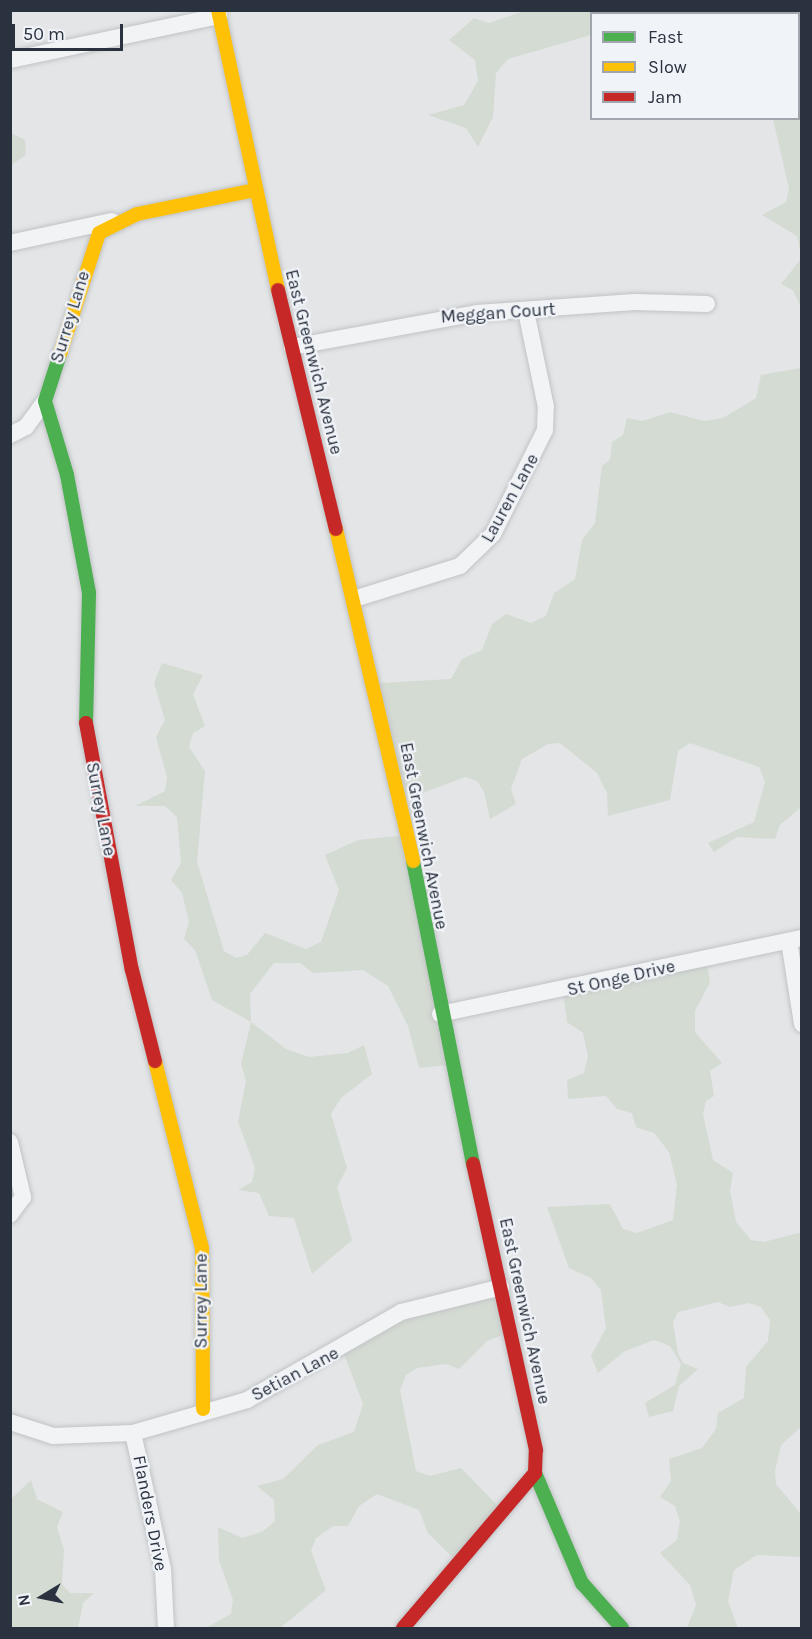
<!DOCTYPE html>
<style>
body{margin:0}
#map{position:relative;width:812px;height:1639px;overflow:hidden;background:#e3e5e7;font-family:Karla,sans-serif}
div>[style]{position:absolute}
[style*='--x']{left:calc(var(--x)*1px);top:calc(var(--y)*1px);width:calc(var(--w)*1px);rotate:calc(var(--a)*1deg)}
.green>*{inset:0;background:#d4dbd3}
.roads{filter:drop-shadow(0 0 2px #c1c3c5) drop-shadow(0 0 2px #c1c3c5)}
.street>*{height:16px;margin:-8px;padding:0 8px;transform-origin:8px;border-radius:8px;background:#f2f3f5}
.fast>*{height:14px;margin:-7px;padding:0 7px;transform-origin:7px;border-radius:7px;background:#4caf50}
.slow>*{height:14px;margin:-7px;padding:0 7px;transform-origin:7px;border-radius:7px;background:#ffc107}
.jam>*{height:14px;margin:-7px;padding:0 7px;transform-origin:7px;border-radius:7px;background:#c62828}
span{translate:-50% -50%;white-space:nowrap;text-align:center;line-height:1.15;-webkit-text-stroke:4.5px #f0f3f7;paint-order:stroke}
.street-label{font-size:18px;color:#2a3240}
.frame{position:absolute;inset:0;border:12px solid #2a3240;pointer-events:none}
.legend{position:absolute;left:590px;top:12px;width:210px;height:108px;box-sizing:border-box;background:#f0f3f7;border:2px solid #a1a6ae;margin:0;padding:8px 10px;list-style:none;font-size:18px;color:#2a3240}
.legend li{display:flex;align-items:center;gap:12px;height:30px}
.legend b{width:30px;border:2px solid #a1a6ae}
.north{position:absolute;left:12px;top:1567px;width:60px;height:60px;-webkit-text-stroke:4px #f0f3f7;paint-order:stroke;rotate:260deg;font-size:16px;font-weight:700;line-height:24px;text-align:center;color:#2a3240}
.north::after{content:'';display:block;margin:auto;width:21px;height:27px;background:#2a3240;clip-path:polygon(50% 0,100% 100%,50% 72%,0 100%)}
.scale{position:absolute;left:12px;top:24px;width:111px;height:27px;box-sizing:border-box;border:3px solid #2a3240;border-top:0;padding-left:8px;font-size:18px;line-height:21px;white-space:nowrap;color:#2a3240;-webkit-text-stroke:4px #f0f3f7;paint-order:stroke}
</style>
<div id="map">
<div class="green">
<i style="clip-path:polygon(524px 11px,550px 10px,683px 11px,592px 14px,591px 35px,508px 59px,496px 73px,493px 117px,478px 147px,466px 128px,428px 115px,464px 105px,478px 81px,475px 60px,449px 40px,474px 18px,489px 23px)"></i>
<i style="clip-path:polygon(762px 11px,801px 11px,801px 256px,797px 236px,762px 215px,786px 202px,789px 189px,773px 119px,798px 118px,798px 14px)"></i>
<i style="clip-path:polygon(11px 133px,25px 140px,26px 155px,11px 165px)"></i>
<i style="clip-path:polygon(801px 259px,802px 259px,801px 308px,793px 290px,781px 284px)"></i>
<i style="clip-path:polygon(801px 368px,801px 807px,780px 825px,775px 839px,737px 837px,714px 852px,708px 843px,754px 822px,765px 782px,759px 767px,690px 743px,678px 751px,670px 800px,608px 816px,607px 793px,597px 773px,560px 743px,548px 744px,522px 759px,511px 789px,516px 804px,490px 819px,484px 792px,477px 781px,465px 777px,401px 801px,379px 683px,451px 679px,462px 659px,482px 650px,492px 624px,506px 614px,531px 623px,546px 616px,554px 593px,575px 579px,582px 540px,595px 523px,602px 466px,610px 460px,612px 442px,623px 435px,627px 418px,642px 421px,670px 412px,704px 421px,723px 418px,756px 398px,761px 375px)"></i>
<i style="clip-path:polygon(162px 663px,203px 675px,193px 694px,205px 726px,193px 733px,189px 747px,205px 771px,197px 862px,224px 951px,236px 958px,247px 955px,265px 933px,306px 949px,321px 942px,339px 890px,325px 855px,358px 840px,407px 835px,447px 1065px,419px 1068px,408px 1026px,388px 986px,363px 970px,313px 973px,300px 963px,274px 963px,250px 994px,251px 1022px,286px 1049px,309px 1057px,348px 1053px,364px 1045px,372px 1074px,341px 1098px,331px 1114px,347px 1168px,337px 1187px,352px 1240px,312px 1274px,294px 1218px,269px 1216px,259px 1193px,238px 1190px,252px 1182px,255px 1168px,238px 1122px,246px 1081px,241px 1064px,251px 1022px,212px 1000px,195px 950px,184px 939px,189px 922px,182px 893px,171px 880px,181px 863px,177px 817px,165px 806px,135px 806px,165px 791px,167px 777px,156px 737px,165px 720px,154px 683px)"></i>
<i style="clip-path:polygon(706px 960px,710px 982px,695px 1011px,695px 1032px,722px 1063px,710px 1071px,714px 1096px,706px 1101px,703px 1114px,713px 1160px,733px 1173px,730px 1191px,736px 1222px,751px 1240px,764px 1242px,802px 1232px,801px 1427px,781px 1445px,775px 1471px,776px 1484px,801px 1514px,801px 1557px,757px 1555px,734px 1570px,728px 1601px,738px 1628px,687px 1628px,696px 1605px,690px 1585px,660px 1553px,677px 1540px,680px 1521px,675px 1506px,660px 1497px,671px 1481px,669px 1459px,702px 1448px,716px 1429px,718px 1413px,744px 1398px,746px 1367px,768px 1341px,770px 1320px,761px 1307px,749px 1303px,730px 1307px,718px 1302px,678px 1312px,673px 1322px,678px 1354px,683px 1363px,698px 1369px,679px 1386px,673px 1411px,649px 1417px,645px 1403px,675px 1385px,681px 1364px,670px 1346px,654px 1340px,625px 1351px,598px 1373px,591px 1356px,606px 1328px,601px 1290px,591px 1278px,569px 1268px,547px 1207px,610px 1204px,623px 1229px,637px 1233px,673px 1220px,677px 1185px,669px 1152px,654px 1133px,636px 1127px,632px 1113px,617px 1109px,606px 1096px,568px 1099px,567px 1080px,584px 1073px,588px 1056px,583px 1033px,567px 1022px,563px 992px)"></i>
<i style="clip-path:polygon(496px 1288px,510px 1332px,487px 1341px,459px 1369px,446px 1364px,417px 1368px,406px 1375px,400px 1390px,416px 1471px,430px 1476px,461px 1468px,501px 1509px,458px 1563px,428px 1533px,419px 1510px,377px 1494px,359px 1506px,348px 1526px,333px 1526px,316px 1538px,311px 1551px,326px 1590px,280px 1628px,206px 1628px,231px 1614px,233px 1600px,219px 1560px,218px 1527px,242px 1538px,262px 1532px,275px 1521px,274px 1500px,257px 1486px,283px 1479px,318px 1445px,354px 1432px,363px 1404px,342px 1349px,398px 1314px)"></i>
<i style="clip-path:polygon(31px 1480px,37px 1499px,63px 1512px,57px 1527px,64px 1550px,62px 1584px,70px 1593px,94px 1593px,83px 1603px,78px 1628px,11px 1628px,11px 1499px)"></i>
</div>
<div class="roads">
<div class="street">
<i style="--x:10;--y:60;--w:214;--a:-11.9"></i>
<i style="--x:10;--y:243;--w:104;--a:-12.2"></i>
<i style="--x:292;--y:347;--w:188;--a:-10.4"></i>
<i style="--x:477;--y:313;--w:158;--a:-4"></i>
<i style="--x:635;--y:302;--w:72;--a:1.6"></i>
<i style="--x:10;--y:435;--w:18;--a:-27"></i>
<i style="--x:26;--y:427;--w:32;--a:-54"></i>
<i style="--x:354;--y:599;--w:111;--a:-17.3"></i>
<i style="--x:460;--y:566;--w:46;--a:-44.1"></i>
<i style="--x:493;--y:534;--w:116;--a:-63.4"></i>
<i style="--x:545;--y:430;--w:23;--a:-88"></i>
<i style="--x:546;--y:407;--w:98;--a:-101.8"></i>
<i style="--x:789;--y:941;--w:84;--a:81.1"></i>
<i style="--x:440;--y:1014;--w:370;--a:-11.9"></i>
<i style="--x:10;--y:1142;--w:57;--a:76.7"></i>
<i style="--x:23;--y:1197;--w:22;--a:126"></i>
<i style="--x:10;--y:1422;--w:45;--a:18"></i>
<i style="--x:53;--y:1436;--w:80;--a:-2.1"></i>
<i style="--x:133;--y:1433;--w:119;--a:-16.1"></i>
<i style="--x:247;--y:1400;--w:177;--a:-29.7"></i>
<i style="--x:401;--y:1312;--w:103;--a:-14"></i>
<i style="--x:133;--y:1433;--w:139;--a:77.6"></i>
<i style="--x:163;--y:1569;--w:59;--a:87.1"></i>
</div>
<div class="fast">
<i style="--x:60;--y:354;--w:49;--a:107.7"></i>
<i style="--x:45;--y:401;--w:77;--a:73.4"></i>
<i style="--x:67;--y:475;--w:120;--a:79.4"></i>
<i style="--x:89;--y:593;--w:130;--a:91.3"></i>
<i style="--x:413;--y:861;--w:309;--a:78.8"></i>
<i style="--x:535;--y:1473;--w:120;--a:66.9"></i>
<i style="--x:582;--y:1583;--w:60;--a:48.4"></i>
</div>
<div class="slow">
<i style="--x:218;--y:10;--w:286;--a:77.9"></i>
<i style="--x:60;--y:354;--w:127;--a:-72.1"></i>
<i style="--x:99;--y:233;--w:42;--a:-26.6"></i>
<i style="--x:137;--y:214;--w:120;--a:-11.5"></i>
<i style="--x:336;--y:529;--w:341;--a:76.9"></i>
<i style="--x:155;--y:1061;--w:193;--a:75.9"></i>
<i style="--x:202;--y:1248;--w:161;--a:89.6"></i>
</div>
<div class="jam">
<i style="--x:278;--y:290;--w:246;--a:76.4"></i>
<i style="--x:86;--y:723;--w:251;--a:79.5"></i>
<i style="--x:132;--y:970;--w:94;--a:75.8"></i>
<i style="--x:403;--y:1628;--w:204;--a:-49.6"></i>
<i style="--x:535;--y:1473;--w:23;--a:-88"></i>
<i style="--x:536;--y:1450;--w:293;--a:-102.4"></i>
</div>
</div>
<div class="street-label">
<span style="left:498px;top:313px;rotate:-4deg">Meggan Court</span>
<span style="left:70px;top:317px;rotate:-73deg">Surrey Lane</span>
<span style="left:314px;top:362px;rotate:76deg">East Greenwich Avenue</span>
<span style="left:510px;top:498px;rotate:-61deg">Lauren Lane</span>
<span style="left:101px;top:809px;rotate:79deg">Surrey Lane</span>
<span style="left:424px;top:836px;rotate:79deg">East Greenwich Avenue</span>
<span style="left:621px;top:978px;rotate:-13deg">St Onge Drive</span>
<span style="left:201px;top:1301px;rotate:-90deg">Surrey Lane</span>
<span style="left:525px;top:1311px;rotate:78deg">East Greenwich Avenue</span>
<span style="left:295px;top:1374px;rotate:-28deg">Setian Lane</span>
<span style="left:150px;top:1513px;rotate:79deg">Flanders Drive</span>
</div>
<div class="frame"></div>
<ul class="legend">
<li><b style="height:8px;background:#4caf50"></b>Fast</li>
<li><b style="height:8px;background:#ffc107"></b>Slow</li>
<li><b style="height:8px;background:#c62828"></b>Jam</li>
</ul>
<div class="north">N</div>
<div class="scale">50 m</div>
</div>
